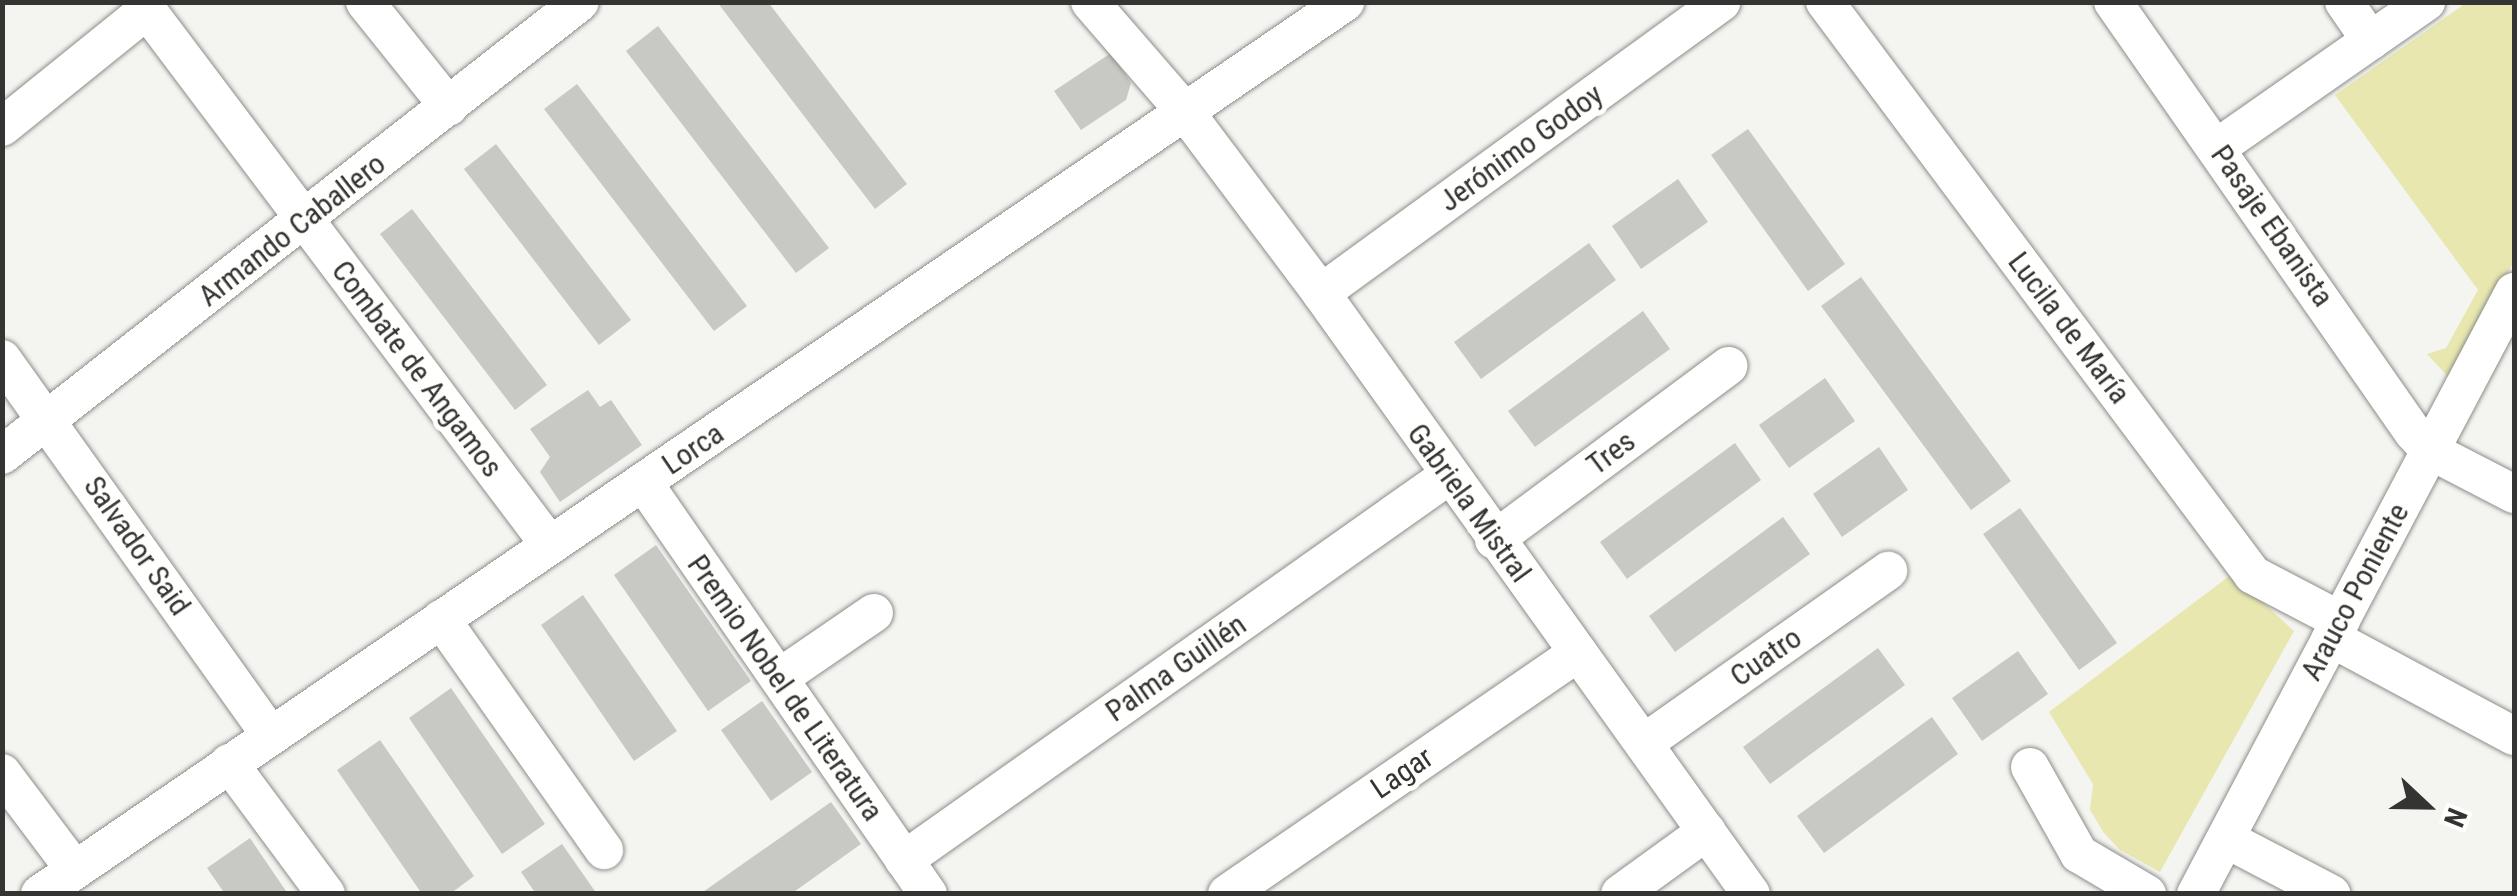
<!DOCTYPE html>
<meta charset="utf-8">
<style>
body{margin:0}
#map{position:relative;width:2517px;height:896px;overflow:hidden;background:#f4f5f0;font-family:"Roboto Condensed",sans-serif}
div>[style]{position:absolute}
[style*='--x']{left:calc(var(--x)*1px);top:calc(var(--y)*1px);width:calc(var(--w)*1px);rotate:calc(var(--a)*1deg)}
.green>*{inset:0;background:#e7e7af}
.building>*{inset:0;background:#c8c8c4}
.roads{filter:drop-shadow(0 0 2px #8d8d8a) drop-shadow(0 0 2px #8d8d8a)}
.street>*{height:38px;margin:-19px;padding:0 19px;transform-origin:19px;border-radius:19px;background:#fff}
span{translate:-50% -50%;white-space:nowrap;text-align:center;line-height:1.15;-webkit-text-stroke:10px #fffffe;paint-order:stroke}
.street-label{font-size:30px;color:#343533}
.frame{position:absolute;inset:0;border:5px solid #343533;pointer-events:none}
.north{position:absolute;left:2377px;top:756px;width:100px;height:100px;-webkit-text-stroke:8px #fffffe;paint-order:stroke;rotate:112deg;font-size:28px;font-weight:700;line-height:40px;text-align:center;color:#343533}
.north::after{content:'';display:block;margin:auto;width:35px;height:45px;background:#343533;clip-path:polygon(50% 0,100% 100%,50% 72%,0 100%)}
</style>
<div id="map">
<div class="green">
<i style="clip-path:polygon(2466px 3px,2514px 3px,2514px 261px,2452px 381px,2427px 354px,2446px 348px,2478px 290px,2335px 95px)"></i>
<i style="clip-path:polygon(2232px 574px,2294px 631px,2160px 872px,2120px 850px,2104px 833px,2090px 810px,2093px 784px,2049px 712px)"></i>
</div>
<div class="building">
<i style="clip-path:polygon(717px 2px,768px 2px,907px 184px,875px 209px)"></i>
<i style="clip-path:polygon(658px 26px,829px 248px,796px 273px,626px 51px)"></i>
<i style="clip-path:polygon(1111px 53px,1131px 83px,1126px 100px,1081px 130px,1054px 91px)"></i>
<i style="clip-path:polygon(577px 84px,747px 306px,714px 331px,544px 109px)"></i>
<i style="clip-path:polygon(1748px 129px,1845px 264px,1808px 291px,1711px 155px)"></i>
<i style="clip-path:polygon(496px 144px,631px 320px,599px 345px,464px 169px)"></i>
<i style="clip-path:polygon(1678px 179px,1708px 222px,1641px 269px,1612px 226px)"></i>
<i style="clip-path:polygon(412px 209px,547px 385px,515px 410px,380px 234px)"></i>
<i style="clip-path:polygon(1589px 243px,1616px 280px,1481px 379px,1454px 342px)"></i>
<i style="clip-path:polygon(1861px 277px,2011px 481px,1971px 510px,1821px 306px)"></i>
<i style="clip-path:polygon(1643px 311px,1670px 349px,1535px 447px,1508px 411px)"></i>
<i style="clip-path:polygon(1825px 378px,1855px 421px,1789px 468px,1759px 425px)"></i>
<i style="clip-path:polygon(588px 390px,600px 407px,611px 400px,642px 445px,560px 502px,540px 472px,550px 457px,530px 429px)"></i>
<i style="clip-path:polygon(1735px 443px,1761px 480px,1627px 579px,1600px 542px)"></i>
<i style="clip-path:polygon(1879px 447px,1908px 490px,1842px 537px,1813px 494px)"></i>
<i style="clip-path:polygon(2020px 508px,2117px 643px,2079px 670px,1983px 534px)"></i>
<i style="clip-path:polygon(1783px 517px,1810px 554px,1675px 652px,1649px 616px)"></i>
<i style="clip-path:polygon(656px 545px,751px 681px,708px 711px,614px 575px)"></i>
<i style="clip-path:polygon(583px 595px,677px 731px,634px 761px,541px 625px)"></i>
<i style="clip-path:polygon(1878px 648px,1905px 685px,1770px 784px,1743px 747px)"></i>
<i style="clip-path:polygon(2018px 651px,2048px 694px,1982px 741px,1952px 698px)"></i>
<i style="clip-path:polygon(451px 688px,545px 824px,502px 854px,409px 718px)"></i>
<i style="clip-path:polygon(762px 701px,812px 772px,771px 801px,721px 730px)"></i>
<i style="clip-path:polygon(1932px 717px,1958px 754px,1824px 853px,1797px 816px)"></i>
<i style="clip-path:polygon(380px 740px,474px 876px,450px 894px,422px 894px,337px 770px)"></i>
<i style="clip-path:polygon(831px 802px,861px 844px,791px 894px,700px 894px)"></i>
<i style="clip-path:polygon(250px 838px,288px 894px,225px 894px,207px 868px)"></i>
<i style="clip-path:polygon(562px 844px,597px 894px,536px 894px,521px 872px)"></i>
</div>
<div class="roads">
<div class="street">
<i style="--x:141;--y:2;--w:678;--a:53.03"></i>
<i style="--x:365;--y:2;--w:134;--a:51.3"></i>
<i style="--x:1090;--y:2;--w:147;--a:49.1"></i>
<i style="--x:1186;--y:113;--w:225;--a:53.1"></i>
<i style="--x:1321;--y:293;--w:739;--a:54.42"></i>
<i style="--x:1825;--y:2;--w:715;--a:53.24"></i>
<i style="--x:2253;--y:575;--w:99;--a:27.6"></i>
<i style="--x:2113;--y:2;--w:524;--a:55.1"></i>
<i style="--x:2413;--y:432;--w:24;--a:48"></i>
<i style="--x:2429;--y:450;--w:96;--a:27.4"></i>
<i style="--x:2344;--y:2;--w:47;--a:55.3"></i>
<i style="--x:2;--y:127;--w:185;--a:-38.9"></i>
<i style="--x:2218;--y:147;--w:254;--a:-34.9"></i>
<i style="--x:1321;--y:293;--w:495;--a:-36"></i>
<i style="--x:2;--y:359;--w:462;--a:54.5"></i>
<i style="--x:2;--y:455;--w:734;--a:-38.09"></i>
<i style="--x:643;--y:482;--w:501;--a:55.33"></i>
<i style="--x:1494;--y:540;--w:292;--a:-36.6"></i>
<i style="--x:441;--y:619;--w:283;--a:54.8"></i>
<i style="--x:2331;--y:638;--w:208;--a:28.2"></i>
<i style="--x:779;--y:678;--w:115;--a:-34.4"></i>
<i style="--x:1644;--y:743;--w:299;--a:-35.2"></i>
<i style="--x:229;--y:763;--w:163;--a:53.5"></i>
<i style="--x:2030;--y:767;--w:100;--a:60.6"></i>
<i style="--x:2079;--y:854;--w:79;--a:30.5"></i>
<i style="--x:2;--y:773;--w:120;--a:53.1"></i>
<i style="--x:2226;--y:839;--w:119;--a:27.6"></i>
<i style="--x:904;--y:860;--w:666;--a:-35.22"></i>
<i style="--x:40;--y:894;--w:1581;--a:-34.35"></i>
<i style="--x:1227;--y:894;--w:426;--a:-34.5"></i>
<i style="--x:1620;--y:894;--w:107;--a:-35.9"></i>
<i style="--x:2196;--y:894;--w:681;--a:-62.16"></i>
</div>
</div>
<div class="street-label">
<span style="left:1521px;top:148px;rotate:-36deg">Jerónimo Godoy</span>
<span style="left:2272px;top:226px;rotate:55deg">Pasaje Ebanista</span>
<span style="left:292px;top:230px;rotate:-38deg">Armando Caballero</span>
<span style="left:2069px;top:328px;rotate:53deg">Lucila de María</span>
<span style="left:417px;top:369px;rotate:53deg">Combate de Angamos</span>
<span style="left:693px;top:449px;rotate:-34deg">Lorca</span>
<span style="left:1611px;top:453px;rotate:-37deg">Tres</span>
<span style="left:1469px;top:503px;rotate:54deg">Gabriela Mistral</span>
<span style="left:137px;top:546px;rotate:55deg">Salvador Said</span>
<span style="left:2355px;top:592px;rotate:-62deg">Arauco Poniente</span>
<span style="left:1766px;top:657px;rotate:-35deg">Cuatro</span>
<span style="left:1176px;top:668px;rotate:-35deg">Palma Guillén</span>
<span style="left:785px;top:688px;rotate:55deg">Premio Nobel de Literatura</span>
<span style="left:1402px;top:773px;rotate:-34deg">Lagar</span>
</div>
<div class="frame"></div>
<div class="north">N</div>
</div>
